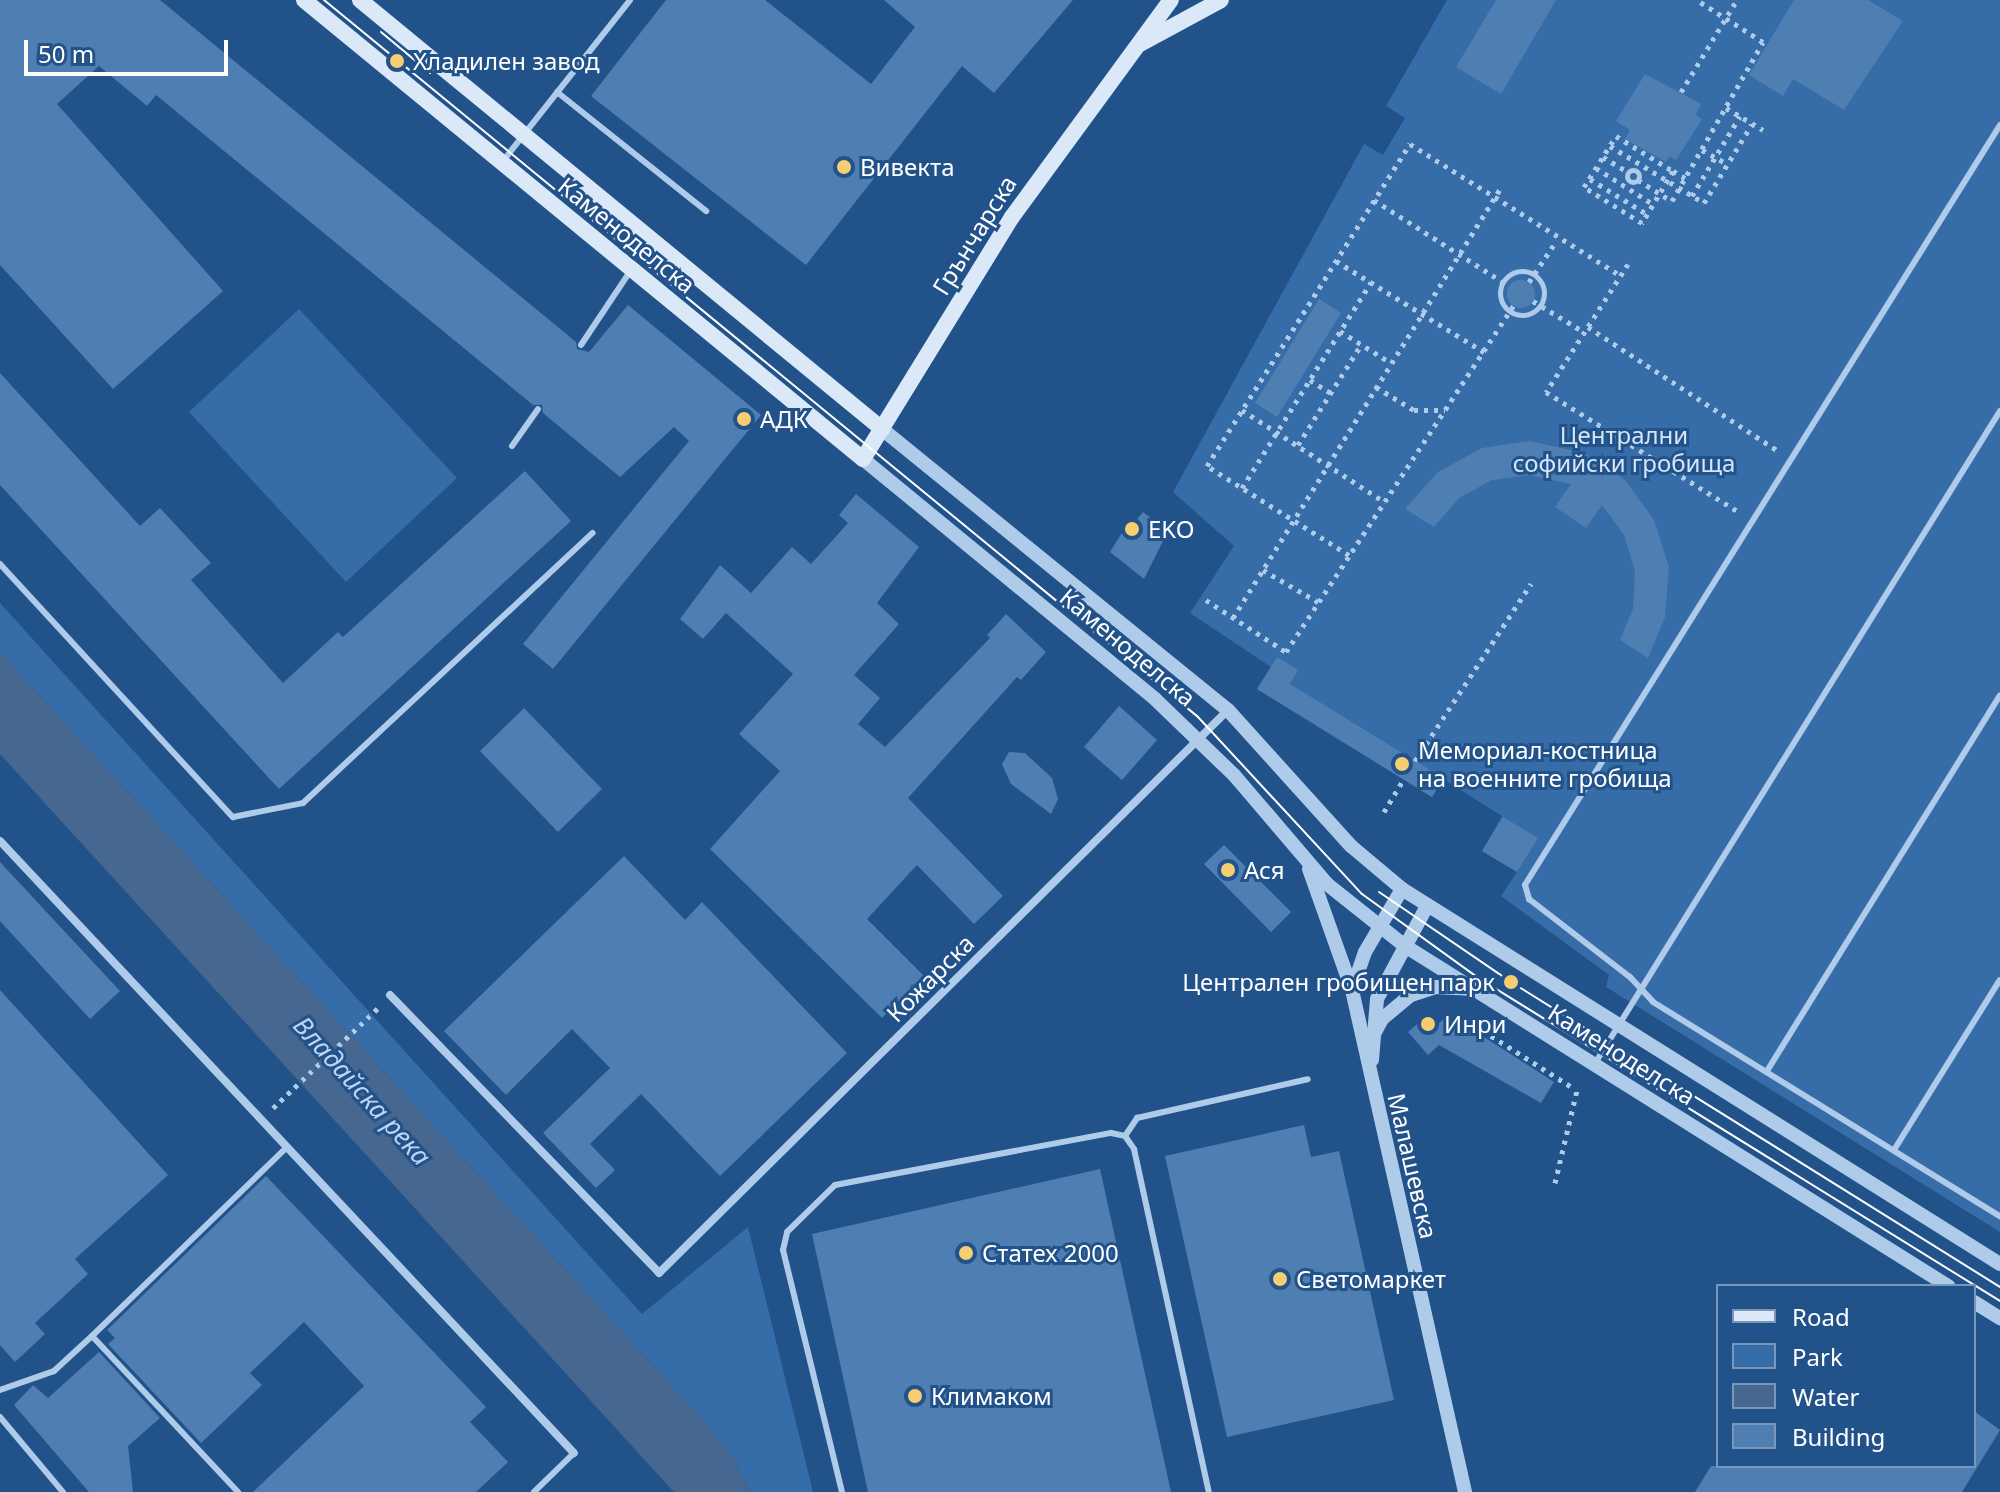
<!DOCTYPE html>
<meta charset="utf-8">
<style>
body{margin:0}
#map{position:relative;width:2000px;height:1492px;overflow:hidden;background:#22528a;font-family:"Noto Sans",sans-serif}
div>[style]{position:absolute}
[style*='--x']{left:calc(var(--x)*1px);top:calc(var(--y)*1px);width:calc(var(--w)*1px);rotate:calc(var(--a)*1deg)}
.green>*{inset:0;background:#366ca7}
.water>*{inset:0;background:#466890}
.building>*{inset:0;background:#4f7eb3}
.round{border-radius:50%}
.path>*{height:5px;margin-top:-2.5px;transform-origin:0;background:repeating-linear-gradient(90deg,#afcbea 0 4px,transparent 0 10px)}
.path>.ring{margin:-2.5px;padding:0;box-sizing:content-box;background:none;border:5px solid #afcbea;border-radius:50%}
.service>*{height:6px;margin:-3px;padding:0 3px;transform-origin:3px;border-radius:3px;background:#afcbea}
.minor>*{height:8px;margin:-4px;padding:0 4px;transform-origin:4px;border-radius:4px;background:#afcbea}
.tertiary>*{height:14px;margin:-7px;padding:0 7px;transform-origin:7px;border-radius:7px;background:#afcbea}
.secondary>*{height:16px;margin:-8px;padding:0 8px;transform-origin:8px;border-radius:8px;background:#dae8f8}
.tram>*{height:2px;margin:-1px;padding:0 1px;transform-origin:1px;border-radius:1px;background:#fff}
.dots>*{width:22px;height:22px;translate:-50% -50%;box-sizing:border-box;border:4px solid #22528a;border-radius:50%}
span{translate:-50% -50%;white-space:nowrap;text-align:center;line-height:1.15;-webkit-text-stroke:6px #22528a;paint-order:stroke}
.poi-label{font-size:24px;color:#fff}
.left{translate:0 -50%;text-align:left}
.right{translate:-100% -50%;text-align:right}
.street-label{font-size:24px;color:#fff}
.park-label{font-size:24px;color:#d4e5f8}
.water-label{font-size:26px;color:#bbd5f2;font-style:italic}
.legend{position:absolute;left:1716px;top:1284px;width:260px;height:184px;box-sizing:border-box;background:#22528a;border:2px solid #7a97b9;margin:0;padding:10px 14px;list-style:none;font-size:24px;color:#fff}
.legend li{display:flex;align-items:center;gap:16px;height:40px}
.legend b{width:40px;border:2px solid #7a97b9}
.scale{position:absolute;left:24px;top:40px;width:204px;height:36px;box-sizing:border-box;border:4px solid #fff;border-top:0;padding-left:10px;font-size:24px;line-height:28px;white-space:nowrap;color:#fff;-webkit-text-stroke:6px #22528a;paint-order:stroke}
</style>
<div id="map">
<div class="green">
<i style="clip-path:polygon(1447px 0,2000px 0,2000px 1232px,1606px 987px,1609px 975px,1501px 896px,1517px 872px,1482px 851px,1502px 816px,1443px 779px,1432px 797px,1257px 689px,1271px 667px,1190px 613px,1234px 546px,1173px 492px,1364px 144px,1383px 155px,1405px 118px,1386px 106px)"></i>
<i style="clip-path:polygon(299px 309px,457px 478px,346px 582px,189px 412px)"></i>
<i style="clip-path:polygon(0 603px,642px 1314px,748px 1227px,813px 1492px,750px 1492px,734px 1459px,702px 1419px,0 652px)"></i>
</div>
<div class="water">
<i style="clip-path:polygon(0 652px,702px 1419px,734px 1459px,750px 1492px,674px 1492px,0 754px)"></i>
</div>
<div class="building">
<i style="clip-path:polygon(0 0,160px 0,576px 342px,577px 349px,589px 352px,628px 305px,761px 415px,553px 669px,523px 644px,689px 441px,674px 427px,620px 477px,543px 413px,542px 405px,533px 405px,156px 95px,147px 106px,99px 66px,57px 104px,223px 291px,113px 389px,0 265px)"></i>
<i style="clip-path:polygon(666px 0,765px 0,871px 84px,915px 27px,884px 0,1073px 0,994px 93px,962px 66px,806px 265px,591px 96px)"></i>
<i style="clip-path:polygon(1496px 0,1556px 0,1501px 94px,1456px 67px)"></i>
<i style="clip-path:polygon(1794px 0,1868px 0,1903px 21px,1844px 110px,1793px 79px,1783px 96px,1749px 75px)"></i>
<i style="clip-path:polygon(1645px 74px,1701px 104px,1696px 115px,1702px 119px,1676px 160px,1670px 156px,1666px 162px,1625px 139px,1630px 130px,1616px 121px)"></i>
<i class="round" style="left:1507px;top:280px;width:28px;height:28px"></i>
<i style="clip-path:polygon(1319px 299px,1341px 313px,1277px 417px,1255px 403px)"></i>
<i style="clip-path:polygon(0 373px,140px 526px,160px 508px,211px 563px,191px 580px,283px 683px,338px 632px,343px 637px,525px 471px,571px 521px,279px 789px,0 485px)"></i>
<i style="clip-path:polygon(1530px 441px,1584px 453px,1625px 480px,1654px 520px,1669px 567px,1665px 617px,1648px 658px,1620px 640px,1633px 609px,1635px 571px,1624px 535px,1602px 505px,1586px 528px,1555px 507px,1571px 484px,1529px 475px,1492px 480px,1459px 498px,1434px 527px,1405px 509px,1438px 472px,1482px 448px)"></i>
<i style="clip-path:polygon(856px 494px,919px 547px,877px 603px,899px 624px,854px 675px,880px 698px,858px 724px,885px 747px,990px 638px,987px 635px,1006px 614px,1046px 652px,1021px 680px,1017px 677px,908px 798px,1003px 896px,974px 924px,917px 865px,867px 919px,924px 976px,882px 1018px,710px 849px,780px 771px,739px 734px,793px 674px,726px 613px,703px 639px,680px 619px,720px 565px,751px 593px,792px 547px,811px 564px,848px 523px,839px 515px)"></i>
<i style="clip-path:polygon(1143px 512px,1168px 531px,1144px 579px,1110px 552px,1130px 520px,1134px 523px)"></i>
<i style="clip-path:polygon(1277px 657px,1298px 670px,1290px 684px,1443px 778px,1432px 797px,1257px 689px)"></i>
<i style="clip-path:polygon(1119px 706px,1157px 740px,1122px 780px,1084px 747px)"></i>
<i style="clip-path:polygon(524px 708px,602px 789px,558px 832px,480px 751px)"></i>
<i style="clip-path:polygon(1009px 752px,1025px 753px,1052px 778px,1058px 799px,1051px 814px,1011px 784px,1002px 764px)"></i>
<i style="clip-path:polygon(1503px 817px,1538px 838px,1517px 872px,1482px 851px)"></i>
<i style="clip-path:polygon(1224px 845px,1291px 912px,1271px 932px,1204px 864px)"></i>
<i style="clip-path:polygon(624px 856px,685px 920px,702px 902px,847px 1053px,720px 1176px,641px 1094px,590px 1144px,615px 1170px,596px 1188px,543px 1133px,610px 1068px,572px 1029px,506px 1095px,444px 1031px)"></i>
<i style="clip-path:polygon(0 862px,120px 991px,90px 1019px,0 921px)"></i>
<i style="clip-path:polygon(0 990px,168px 1175px,75px 1259px,88px 1274px,35px 1323px,45px 1334px,15px 1362px,0 1345px)"></i>
<i style="clip-path:polygon(1429px 1014px,1438px 1024px,1445px 1018px,1460px 1035px,1465px 1025px,1554px 1082px,1541px 1103px,1439px 1045px,1428px 1055px,1408px 1032px)"></i>
<i style="clip-path:polygon(1304px 1125px,1311px 1157px,1339px 1151px,1394px 1400px,1227px 1437px,1165px 1156px)"></i>
<i style="clip-path:polygon(1100px 1169px,1171px 1492px,868px 1492px,812px 1234px)"></i>
<i style="clip-path:polygon(266px 1176px,486px 1407px,470px 1422px,508px 1462px,476px 1492px,253px 1492px,364px 1386px,304px 1322px,250px 1373px,262px 1385px,201px 1443px,108px 1344px,115px 1338px,107px 1330px)"></i>
<i style="clip-path:polygon(99px 1352px,160px 1418px,128px 1446px,133px 1492px,89px 1492px,14px 1405px,33px 1385px,48px 1398px)"></i>
<i style="clip-path:polygon(1974px 1411px,2000px 1430px,1962px 1492px,1695px 1492px,1711px 1466px,1974px 1466px)"></i>
</div>
<div class="path">
<i style="--x:1681;--y:92;--w:108;--a:-58.7"></i>
<i style="--x:1726;--y:108;--w:43;--a:30.7"></i>
<i style="--x:1610;--y:146;--w:110;--a:31.2"></i>
<i style="--x:1704;--y:203;--w:92;--a:-58.7"></i>
<i style="--x:1702;--y:150;--w:29;--a:29"></i>
<i style="--x:1603;--y:157;--w:29;--a:31"></i>
<i style="--x:1596;--y:168;--w:67;--a:32.3"></i>
<i class="ring" style="left:1627px;top:170px;width:7px;height:7px"></i>
<i style="--x:1673;--y:171;--w:61;--a:120.8"></i>
<i style="--x:1642;--y:223;--w:68;--a:-148.2"></i>
<i style="--x:1584;--y:187;--w:60;--a:-57.9"></i>
<i style="--x:1616;--y:136;--w:67;--a:31.6"></i>
<i style="--x:1673;--y:171;--w:14;--a:30"></i>
<i style="--x:1590;--y:179;--w:67;--a:31.6"></i>
<i style="--x:1638;--y:180;--w:40;--a:32"></i>
<i style="--x:1672;--y:201;--w:183;--a:-60.2"></i>
<i style="--x:1763;--y:42;--w:78;--a:-147.5"></i>
<i style="--x:1692;--y:196;--w:93;--a:-59"></i>
<i style="--x:1374;--y:200;--w:160;--a:32.5"></i>
<i style="--x:1336;--y:261;--w:174;--a:31.6"></i>
<i style="--x:1628;--y:264;--w:152;--a:122.6"></i>
<i style="--x:1546;--y:392;--w:227;--a:31.9"></i>
<i class="ring" style="left:1500px;top:271px;width:39px;height:39px"></i>
<i style="--x:1529;--y:282;--w:50;--a:-56.3"></i>
<i style="--x:1533;--y:301;--w:60;--a:31.3"></i>
<i style="--x:1588;--y:327;--w:227;--a:33.1"></i>
<i style="--x:1340;--y:331;--w:60;--a:32.1"></i>
<i style="--x:1310;--y:380;--w:25;--a:32"></i>
<i style="--x:1376;--y:387;--w:44;--a:31.2"></i>
<i style="--x:1414;--y:410;--w:31;--a:0"></i>
<i style="--x:1242;--y:410;--w:170;--a:32.8"></i>
<i style="--x:1298;--y:445;--w:118;--a:-57.8"></i>
<i style="--x:1242;--y:488;--w:243;--a:-57.9"></i>
<i style="--x:1349;--y:555;--w:168;--a:-147.9"></i>
<i style="--x:1207;--y:466;--w:381;--a:-57.8"></i>
<i style="--x:1410;--y:144;--w:249;--a:32"></i>
<i style="--x:1263;--y:570;--w:64;--a:30.2"></i>
<i style="--x:1206;--y:600;--w:95;--a:33"></i>
<i style="--x:1286;--y:652;--w:415;--a:-56.7"></i>
<i style="--x:1233;--y:618;--w:509;--a:-58.09"></i>
<i style="--x:1415;--y:761;--w:212;--a:-56.8"></i>
<i style="--x:1384;--y:812;--w:39;--a:-59"></i>
<i style="--x:1474;--y:1025;--w:114;--a:32.4"></i>
<i style="--x:273;--y:1108;--w:146;--a:-43.6"></i>
<i style="--x:1555;--y:1183;--w:96;--a:-76.7"></i>
</div>
<div class="service">
<i style="--x:557;--y:92;--w:191;--a:38.6"></i>
<i style="--x:2000;--y:125;--w:896;--a:122.01"></i>
<i style="--x:1525;--y:885;--w:15;--a:74"></i>
<i style="--x:1529;--y:899;--w:128;--a:37.7"></i>
<i style="--x:1630;--y:977;--w:34;--a:47"></i>
<i style="--x:1653;--y:1002;--w:408;--a:31.7"></i>
<i style="--x:503;--y:161;--w:205;--a:-51.7"></i>
<i style="--x:581;--y:345;--w:90;--a:-56.3"></i>
<i style="--x:512;--y:446;--w:45;--a:-54.9"></i>
<i style="--x:0;--y:564;--w:344;--a:47.4"></i>
<i style="--x:233;--y:817;--w:71;--a:-11.3"></i>
<i style="--x:303;--y:803;--w:396;--a:-43"></i>
<i style="--x:1594;--y:1065;--w:770;--a:-58.17"></i>
<i style="--x:1767;--y:1071;--w:442;--a:-58.2"></i>
<i style="--x:1125;--y:1136;--w:22;--a:-56"></i>
<i style="--x:1137;--y:1118;--w:175;--a:-12.8"></i>
<i style="--x:1894;--y:1150;--w:200;--a:-58.1"></i>
<i style="--x:92;--y:1336;--w:270;--a:-44.1"></i>
<i style="--x:0;--y:1390;--w:57;--a:-19.4"></i>
<i style="--x:54;--y:1371;--w:52;--a:-42.6"></i>
<i style="--x:92;--y:1336;--w:214;--a:46.9"></i>
<i style="--x:0;--y:1417;--w:98;--a:50"></i>
<i style="--x:534;--y:1492;--w:56;--a:-44.3"></i>
<i style="--x:842;--y:1492;--w:249;--a:-103.7"></i>
<i style="--x:783;--y:1250;--w:18;--a:-77"></i>
<i style="--x:787;--y:1232;--w:67;--a:-44.4"></i>
<i style="--x:835;--y:1185;--w:281;--a:-10.7"></i>
<i style="--x:1111;--y:1133;--w:14;--a:12"></i>
<i style="--x:1125;--y:1136;--w:16;--a:55"></i>
<i style="--x:1134;--y:1149;--w:351;--a:77.7"></i>
</div>
<div class="minor">
<i style="--x:0;--y:841;--w:839;--a:46.84"></i>
<i style="--x:390;--y:995;--w:387;--a:45.9"></i>
<i style="--x:659;--y:1273;--w:800;--a:-44.7"></i>
</div>
<div class="tertiary">
<i style="--x:882;--y:429;--w:446;--a:39.1"></i>
<i style="--x:1228;--y:710;--w:183;--a:47.9"></i>
<i style="--x:1351;--y:846;--w:67;--a:40.1"></i>
<i style="--x:1402;--y:889;--w:706;--a:32.09"></i>
<i style="--x:863;--y:459;--w:378;--a:39.4"></i>
<i style="--x:1155;--y:699;--w:110;--a:43.9"></i>
<i style="--x:1234;--y:775;--w:143;--a:49.5"></i>
<i style="--x:1327;--y:884;--w:100;--a:38.5"></i>
<i style="--x:1405;--y:946;--w:641;--a:32.05"></i>
<i style="--x:1309;--y:869;--w:128;--a:70.4"></i>
<i style="--x:1402;--y:889;--w:73;--a:120.4"></i>
<i style="--x:1365;--y:952;--w:40;--a:108.9"></i>
<i style="--x:1352;--y:990;--w:515;--a:77.31"></i>
<i style="--x:1374;--y:1034;--w:17;--a:-62"></i>
<i style="--x:1382;--y:1019;--w:38;--a:-40"></i>
<i style="--x:1411;--y:995;--w:25;--a:-18"></i>
<i style="--x:1435;--y:987;--w:35;--a:3"></i>
<i style="--x:1372;--y:1060;--w:61;--a:-85.3"></i>
<i style="--x:1377;--y:999;--w:106;--a:-61.7"></i>
<i style="--x:1974;--y:1302;--w:31;--a:32"></i>
</div>
<div class="secondary">
<i style="--x:304;--y:0;--w:723;--a:39.39"></i>
<i style="--x:863;--y:459;--w:284;--a:-58.4"></i>
<i style="--x:1012;--y:217;--w:269;--a:-53.8"></i>
<i style="--x:360;--y:0;--w:676;--a:39.41"></i>
<i style="--x:1140;--y:44;--w:92;--a:-28.5"></i>
</div>
<div class="tram">
<i style="--x:324;--y:0;--w:1130;--a:39.36"></i>
<i style="--x:1198;--y:717;--w:241;--a:47.2"></i>
<i style="--x:1362;--y:894;--w:145;--a:35.8"></i>
<i style="--x:1480;--y:979;--w:612;--a:31.77"></i>
<i style="--x:381;--y:32;--w:64;--a:39.9"></i>
<i style="--x:1379;--y:892;--w:160;--a:34.3"></i>
<i style="--x:1511;--y:982;--w:576;--a:31.95"></i>
</div>
<div class="dots">
<i style="left:397px;top:61px;background:#f6cd71"></i>
<i style="left:844px;top:167px;background:#f6cd71"></i>
<i style="left:744px;top:419px;background:#f6cd71"></i>
<i style="left:1132px;top:529px;background:#f6cd71"></i>
<i style="left:1402px;top:764px;background:#f6cd71"></i>
<i style="left:1228px;top:870px;background:#f6cd71"></i>
<i style="left:1511px;top:982px;background:#f6cd71"></i>
<i style="left:1428px;top:1024px;background:#f6cd71"></i>
<i style="left:966px;top:1253px;background:#f6cd71"></i>
<i style="left:1280px;top:1279px;background:#f6cd71"></i>
<i style="left:915px;top:1396px;background:#f6cd71"></i>
</div>
<div class="poi-label">
<span class="left" style="left:413px;top:61px">Хладилен завод</span>
<span class="left" style="left:860px;top:167px">Вивекта</span>
<span class="left" style="left:760px;top:419px">АДК</span>
<span class="left" style="left:1148px;top:529px">EKO</span>
<span class="left" style="left:1418px;top:764px">Мемориал-костница<br>на военните гробища</span>
<span class="left" style="left:1244px;top:870px">Ася</span>
<span class="right" style="left:1495px;top:982px">Централен гробищен парк</span>
<span class="left" style="left:1444px;top:1024px">Инри</span>
<span class="left" style="left:982px;top:1253px">Статех 2000</span>
<span class="left" style="left:1296px;top:1279px">Светомаркет</span>
<span class="left" style="left:931px;top:1396px">Климаком</span>
</div>
<div class="street-label">
<span style="left:627px;top:235px;rotate:39deg">Каменоделска</span>
<span style="left:974px;top:235px;rotate:-58deg">Грънчарска</span>
<span style="left:1128px;top:647px;rotate:40deg">Каменоделска</span>
<span style="left:930px;top:978px;rotate:-45deg">Кожарска</span>
<span style="left:1622px;top:1054px;rotate:32deg">Каменоделска</span>
<span style="left:1413px;top:1166px;rotate:77deg">Малашевска</span>
</div>
<div class="park-label">
<span style="left:1624px;top:449px">Централни<br>софийски гробища</span>
</div>
<div class="water-label">
<span style="left:362px;top:1091px;rotate:48deg">Владайска река</span>
</div>
<ul class="legend">
<li><b style="height:10px;background:#dae8f8"></b>Road</li>
<li><b style="height:22px;background:#366ca7"></b>Park</li>
<li><b style="height:22px;background:#466890"></b>Water</li>
<li><b style="height:22px;background:#4f7eb3"></b>Building</li>
</ul>
<div class="scale">50 m</div>
</div>
